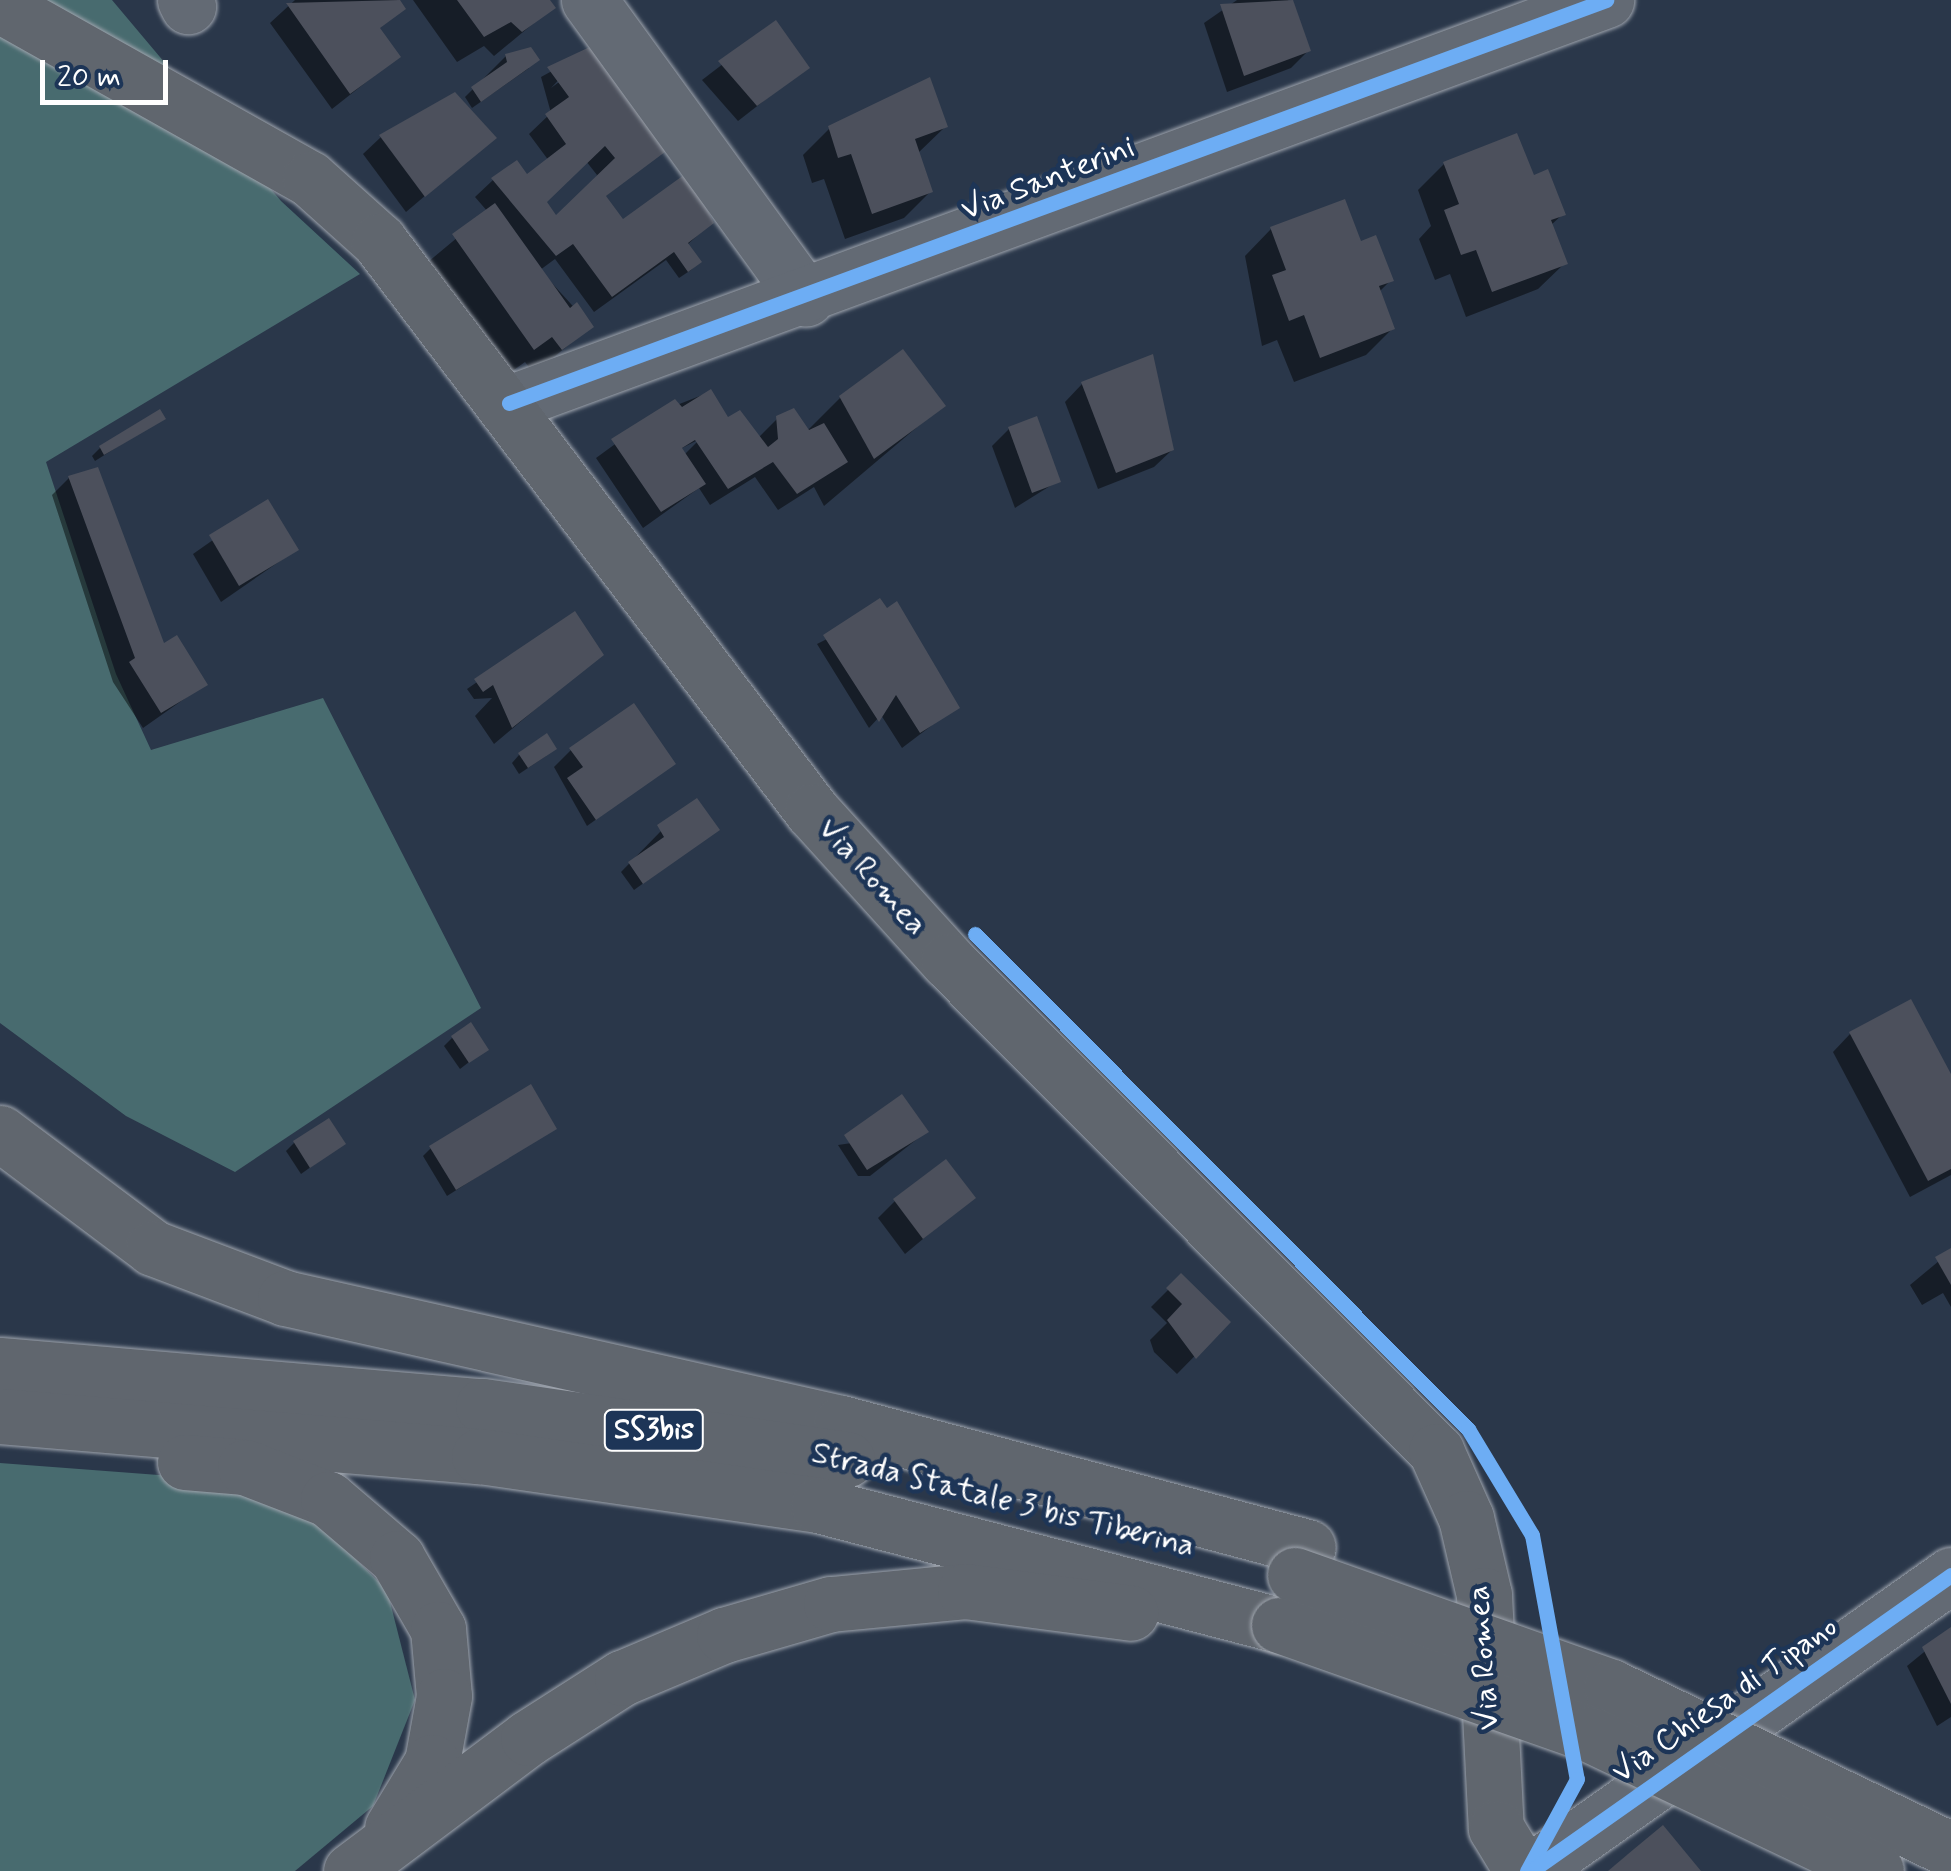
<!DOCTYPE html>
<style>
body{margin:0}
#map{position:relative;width:1951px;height:1871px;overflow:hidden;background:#2a374a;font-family:Mynerve,sans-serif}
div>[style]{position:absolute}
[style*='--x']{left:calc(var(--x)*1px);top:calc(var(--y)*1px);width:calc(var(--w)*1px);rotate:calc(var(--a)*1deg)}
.green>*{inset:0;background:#486b6f}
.shadow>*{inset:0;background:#0007}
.building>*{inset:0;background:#4c505c}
.roads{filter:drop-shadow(0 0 2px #9fa5ae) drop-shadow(0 0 2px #9fa5ae)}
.minor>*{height:55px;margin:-27.5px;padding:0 27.5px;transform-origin:27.5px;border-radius:27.5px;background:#636a74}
.major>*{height:55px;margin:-27.5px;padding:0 27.5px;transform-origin:27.5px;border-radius:27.5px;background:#60666e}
.highway>*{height:55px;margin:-27.5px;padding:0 27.5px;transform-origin:27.5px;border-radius:27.5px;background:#60666e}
.bridges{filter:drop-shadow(0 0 2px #9fa5ae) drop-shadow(0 0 2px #9fa5ae)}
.highway-bridge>*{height:55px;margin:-27.5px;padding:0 27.5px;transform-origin:27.5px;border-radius:27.5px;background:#60666e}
.cycleway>*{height:15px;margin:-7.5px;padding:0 7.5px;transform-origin:7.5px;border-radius:7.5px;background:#6dadf4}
span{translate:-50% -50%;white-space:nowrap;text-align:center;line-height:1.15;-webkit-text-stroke:9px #1d3557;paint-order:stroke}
.shield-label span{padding:2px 8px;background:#1d3557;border:2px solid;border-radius:8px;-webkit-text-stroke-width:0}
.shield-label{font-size:30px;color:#fff;font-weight:700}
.street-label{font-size:32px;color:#fff}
.scale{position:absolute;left:40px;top:60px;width:128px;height:45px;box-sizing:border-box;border:5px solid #fff;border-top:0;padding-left:12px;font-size:30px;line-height:35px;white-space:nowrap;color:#fff;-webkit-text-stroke:8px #1d3557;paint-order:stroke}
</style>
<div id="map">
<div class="green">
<i style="clip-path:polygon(0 0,112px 0,281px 201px,360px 274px,46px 462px,116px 674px,151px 750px,323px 698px,481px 1008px,235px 1172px,126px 1116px,0 1023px)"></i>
<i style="clip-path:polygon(0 1463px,185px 1477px,309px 1513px,387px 1590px,415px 1700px,373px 1806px,295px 1871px,0 1871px)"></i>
</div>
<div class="shadow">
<i style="clip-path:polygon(295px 0,397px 0,403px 9px,378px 29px,398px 57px,332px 109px,270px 23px)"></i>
<i style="clip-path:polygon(413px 0,547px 0,552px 8px,494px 56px,484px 46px,457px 62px)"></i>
<i style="clip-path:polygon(1237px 0,1288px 0,1308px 51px,1291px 68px,1227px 92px,1204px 23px)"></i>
<i style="clip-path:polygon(775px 24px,806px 68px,738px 121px,702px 80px)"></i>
<i style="clip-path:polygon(evenodd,583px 54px,551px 88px,597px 54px,666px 149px,603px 198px,623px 223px,711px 223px,687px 245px,699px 262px,691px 270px,679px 278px,666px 260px,594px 312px,555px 259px,540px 270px,591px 326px,534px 374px,525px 362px,507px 375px,428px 262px,488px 212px,475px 197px,493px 180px,526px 178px,549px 161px,529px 134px,551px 113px,541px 77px,583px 54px,586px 161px,597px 175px,590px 192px,555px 219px,544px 202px,586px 161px)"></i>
<i style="clip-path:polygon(506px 56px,529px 68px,472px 108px,465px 97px)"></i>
<i style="clip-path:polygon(945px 127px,917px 154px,930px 192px,904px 218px,845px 239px,824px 179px,812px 183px,803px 155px,829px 129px)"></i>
<i style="clip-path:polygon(381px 137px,493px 138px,406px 212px,363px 154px)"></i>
<i style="clip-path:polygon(1444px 164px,1532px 178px,1563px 214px,1550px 226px,1565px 263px,1538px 289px,1466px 317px,1450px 274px,1435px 280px,1419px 239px,1431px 226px,1418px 190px)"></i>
<i style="clip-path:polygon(1271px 229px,1360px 244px,1391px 280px,1378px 293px,1392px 329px,1366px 355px,1294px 382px,1277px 340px,1262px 346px,1245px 256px)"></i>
<i style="clip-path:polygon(1082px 384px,1172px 450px,1154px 467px,1098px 489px,1065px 402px)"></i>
<i style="clip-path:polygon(evenodd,710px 392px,725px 417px,758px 438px,778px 418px,807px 431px,840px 398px,942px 406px,824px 506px,814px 487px,778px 510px,755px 477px,710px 505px,699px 488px,643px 528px,596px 458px,659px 412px,710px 392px,700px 439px,684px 455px,680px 449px,700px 439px)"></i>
<i style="clip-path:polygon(163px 418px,95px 461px,92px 456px,100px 448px)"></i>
<i style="clip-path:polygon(1009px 429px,1058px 481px,1015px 508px,992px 446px)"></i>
<i style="clip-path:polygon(69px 478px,162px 646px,204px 685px,143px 728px,113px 682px,52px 495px)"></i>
<i style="clip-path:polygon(267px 502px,296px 550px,221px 602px,193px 554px)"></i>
<i style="clip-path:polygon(896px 604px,956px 707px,902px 748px,881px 715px,869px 728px,817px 644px)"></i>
<i style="clip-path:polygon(574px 615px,601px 654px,494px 744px,475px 716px,492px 698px,474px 699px,467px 689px)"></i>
<i style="clip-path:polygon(571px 750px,673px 764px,587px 826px,554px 767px)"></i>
<i style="clip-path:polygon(519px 755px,546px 756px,519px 774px,512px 763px)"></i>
<i style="clip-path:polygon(717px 830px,634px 890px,621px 872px,661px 831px)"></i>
<i style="clip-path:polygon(1850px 1034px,1951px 1079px,1951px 1175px,1910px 1197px,1833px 1052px)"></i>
<i style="clip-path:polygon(452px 1038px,486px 1049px,460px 1069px,444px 1046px)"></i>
<i style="clip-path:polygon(554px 1128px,447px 1196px,423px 1156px,431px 1148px)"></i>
<i style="clip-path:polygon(926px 1132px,870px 1176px,858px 1176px,838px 1145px)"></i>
<i style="clip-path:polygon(294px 1143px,343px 1144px,301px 1174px,286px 1151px)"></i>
<i style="clip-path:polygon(972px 1198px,905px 1254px,878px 1218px,895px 1201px)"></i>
<i style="clip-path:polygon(1951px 1251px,1951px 1307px,1943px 1293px,1922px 1305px,1910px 1285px)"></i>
<i style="clip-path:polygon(1181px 1277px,1228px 1322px,1177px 1374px,1154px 1352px,1150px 1340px,1167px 1323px,1151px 1307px)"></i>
<i style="clip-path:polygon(1951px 1630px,1951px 1717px,1937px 1726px,1907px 1666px)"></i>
</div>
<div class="building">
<i style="clip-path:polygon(400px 0,406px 9px,380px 28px,401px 57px,350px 94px,286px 3px)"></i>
<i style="clip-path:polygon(457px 0,550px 0,556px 8px,522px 32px,511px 22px,484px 37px)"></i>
<i style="clip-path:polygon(1293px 0,1311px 51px,1244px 76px,1220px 4px)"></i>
<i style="clip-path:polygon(776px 20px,810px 68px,757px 106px,718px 61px)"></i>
<i style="clip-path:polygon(evenodd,594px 45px,669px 149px,606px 196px,623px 219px,688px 172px,714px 223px,688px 243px,702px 262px,688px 272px,674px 252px,612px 297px,573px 244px,556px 256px,491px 178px,517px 160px,527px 174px,566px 144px,545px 114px,569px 97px,547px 67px,594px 45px,605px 146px,615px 158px,556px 215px,547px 202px,605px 146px)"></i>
<i style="clip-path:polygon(531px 47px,540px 60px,481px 102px,471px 87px,507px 62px,505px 54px)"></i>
<i style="clip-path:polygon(930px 77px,948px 127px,915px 139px,933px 192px,872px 214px,851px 154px,838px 158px,828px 126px)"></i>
<i style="clip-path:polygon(455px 92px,497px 138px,425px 197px,379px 135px)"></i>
<i style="clip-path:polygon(1517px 133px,1534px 175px,1548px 169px,1566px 215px,1551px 220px,1568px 264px,1492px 292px,1476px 250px,1461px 255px,1444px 210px,1459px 204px,1443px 162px)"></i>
<i style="clip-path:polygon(1345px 199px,1361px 241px,1376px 235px,1394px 281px,1379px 286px,1395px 329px,1320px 358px,1304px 315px,1289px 321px,1272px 275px,1286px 270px,1270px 227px)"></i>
<i style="clip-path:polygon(495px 203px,570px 308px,577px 302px,594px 327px,562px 350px,552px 337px,534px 350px,452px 234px)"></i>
<i style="clip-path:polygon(903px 349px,946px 406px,874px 459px,839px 396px)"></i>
<i style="clip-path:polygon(1153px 354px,1174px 450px,1116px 473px,1081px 382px)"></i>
<i style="clip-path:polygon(711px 389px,728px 417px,740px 410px,768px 447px,778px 439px,776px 416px,794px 408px,809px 430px,824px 423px,848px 462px,797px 494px,773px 462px,728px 489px,695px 440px,682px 448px,706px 484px,661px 512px,611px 439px,675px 399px,682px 407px)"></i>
<i style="clip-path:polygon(160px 409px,166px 419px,104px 455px,99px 446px)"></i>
<i style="clip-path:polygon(1037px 416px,1061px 482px,1032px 493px,1008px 427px)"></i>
<i style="clip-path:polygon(98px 467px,164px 643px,177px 635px,208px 685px,161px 713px,129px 662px,135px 658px,68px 476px)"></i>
<i style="clip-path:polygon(268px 499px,299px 550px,239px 586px,209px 535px)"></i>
<i style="clip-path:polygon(880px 598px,887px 608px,897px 601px,960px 708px,920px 733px,896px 695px,879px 722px,823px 635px)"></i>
<i style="clip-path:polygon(575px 611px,604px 655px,512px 728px,493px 685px,483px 692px,474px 679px)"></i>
<i style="clip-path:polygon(634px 703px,676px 764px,596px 820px,567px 778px,583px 767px,569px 748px)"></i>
<i style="clip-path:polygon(547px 733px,557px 749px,528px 768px,518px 753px)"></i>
<i style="clip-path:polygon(697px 798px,720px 830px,643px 884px,628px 862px,664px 837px,657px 825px)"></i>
<i style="clip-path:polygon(1911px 999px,1951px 1074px,1951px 1169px,1928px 1181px,1849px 1032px)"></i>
<i style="clip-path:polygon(471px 1022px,489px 1050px,469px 1063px,451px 1036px)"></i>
<i style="clip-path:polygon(531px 1084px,557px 1129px,456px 1190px,429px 1146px)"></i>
<i style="clip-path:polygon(902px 1094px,929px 1132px,867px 1170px,844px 1135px)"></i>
<i style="clip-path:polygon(329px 1118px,346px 1144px,310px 1168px,293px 1141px)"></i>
<i style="clip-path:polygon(946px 1159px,976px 1198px,923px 1239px,893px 1199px)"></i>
<i style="clip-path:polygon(1951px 1248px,1951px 1285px,1935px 1257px)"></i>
<i style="clip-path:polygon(1181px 1273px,1231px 1322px,1196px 1359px,1167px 1320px,1182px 1304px,1166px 1288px)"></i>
<i style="clip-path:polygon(1951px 1627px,1951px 1704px,1922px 1647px)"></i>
<i style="clip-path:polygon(1663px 1825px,1701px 1871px,1608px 1871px,1634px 1849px)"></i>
</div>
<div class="roads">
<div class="minor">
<i style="--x:185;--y:0;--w:7;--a:63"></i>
<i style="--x:589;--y:0;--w:369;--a:54"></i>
<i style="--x:509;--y:403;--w:1169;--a:-20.17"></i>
<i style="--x:1531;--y:1871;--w:514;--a:-35.17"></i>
</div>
<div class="major">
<i style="--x:0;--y:5;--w:355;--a:29.3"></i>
<i style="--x:310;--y:179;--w:93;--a:41.9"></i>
<i style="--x:379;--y:241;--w:716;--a:52.78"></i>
<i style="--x:812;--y:811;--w:202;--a:47.8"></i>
<i style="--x:948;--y:961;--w:692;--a:45.12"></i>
<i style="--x:1436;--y:1451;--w:73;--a:65.9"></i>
<i style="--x:1466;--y:1518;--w:79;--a:76.8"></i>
<i style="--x:1484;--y:1595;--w:233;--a:87.1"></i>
<i style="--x:1496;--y:1828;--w:50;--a:58.8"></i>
</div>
<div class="highway">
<i style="--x:0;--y:1133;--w:191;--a:36.9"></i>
<i style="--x:153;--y:1248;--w:141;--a:20.7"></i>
<i style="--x:285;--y:1298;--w:570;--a:12.67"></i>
<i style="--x:841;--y:1423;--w:483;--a:14.9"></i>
<i style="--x:0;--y:1365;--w:485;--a:4.9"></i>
<i style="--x:483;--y:1406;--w:368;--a:8.3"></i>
<i style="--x:0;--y:1416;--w:481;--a:4.8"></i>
<i style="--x:479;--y:1456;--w:343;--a:8.2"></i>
<i style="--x:818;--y:1505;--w:476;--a:14.6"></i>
<i style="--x:185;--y:1462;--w:60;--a:4.8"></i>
<i style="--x:245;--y:1467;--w:89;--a:21.1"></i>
<i style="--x:328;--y:1499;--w:91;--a:40.5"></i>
<i style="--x:397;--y:1558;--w:82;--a:60"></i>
<i style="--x:438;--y:1629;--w:67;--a:84.9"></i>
<i style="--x:444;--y:1696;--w:67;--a:100.3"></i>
<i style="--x:432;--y:1762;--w:77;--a:121.2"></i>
<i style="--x:351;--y:1871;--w:221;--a:-36.9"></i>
<i style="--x:528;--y:1738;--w:112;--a:-32.6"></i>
<i style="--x:622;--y:1678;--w:111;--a:-22.9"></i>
<i style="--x:724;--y:1635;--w:111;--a:-16.2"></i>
<i style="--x:831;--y:1604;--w:135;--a:-5.5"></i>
<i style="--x:965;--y:1591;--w:167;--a:7.5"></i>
</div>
</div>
<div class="bridges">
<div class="highway-bridge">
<i style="--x:1295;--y:1575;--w:335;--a:19.5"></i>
<i style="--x:1611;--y:1687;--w:377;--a:25.6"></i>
<i style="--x:1279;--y:1625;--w:329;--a:19.4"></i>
<i style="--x:1589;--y:1734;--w:318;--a:25.5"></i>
</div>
</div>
<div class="cycleway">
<i style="--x:509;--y:403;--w:1169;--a:-20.17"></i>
<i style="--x:975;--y:934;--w:699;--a:45.12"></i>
<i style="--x:1468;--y:1429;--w:124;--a:58.9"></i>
<i style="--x:1532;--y:1535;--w:248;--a:79.6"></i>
<i style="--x:1577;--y:1779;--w:105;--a:118.5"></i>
<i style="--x:1531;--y:1871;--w:514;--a:-35.17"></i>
</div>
<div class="shield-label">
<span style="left:654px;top:1430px">SS3bis</span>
</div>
<div class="street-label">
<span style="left:1048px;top:179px;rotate:-21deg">Via Santerini</span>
<span style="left:872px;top:877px;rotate:48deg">Via Romea</span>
<span style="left:1003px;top:1500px;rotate:14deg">Strada Statale 3 bis Tiberina</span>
<span style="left:1484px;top:1658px;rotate:-94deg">Via Romea</span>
<span style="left:1725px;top:1700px;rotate:-35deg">Via Chiesa di Tipano</span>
</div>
<div class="scale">20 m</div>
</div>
